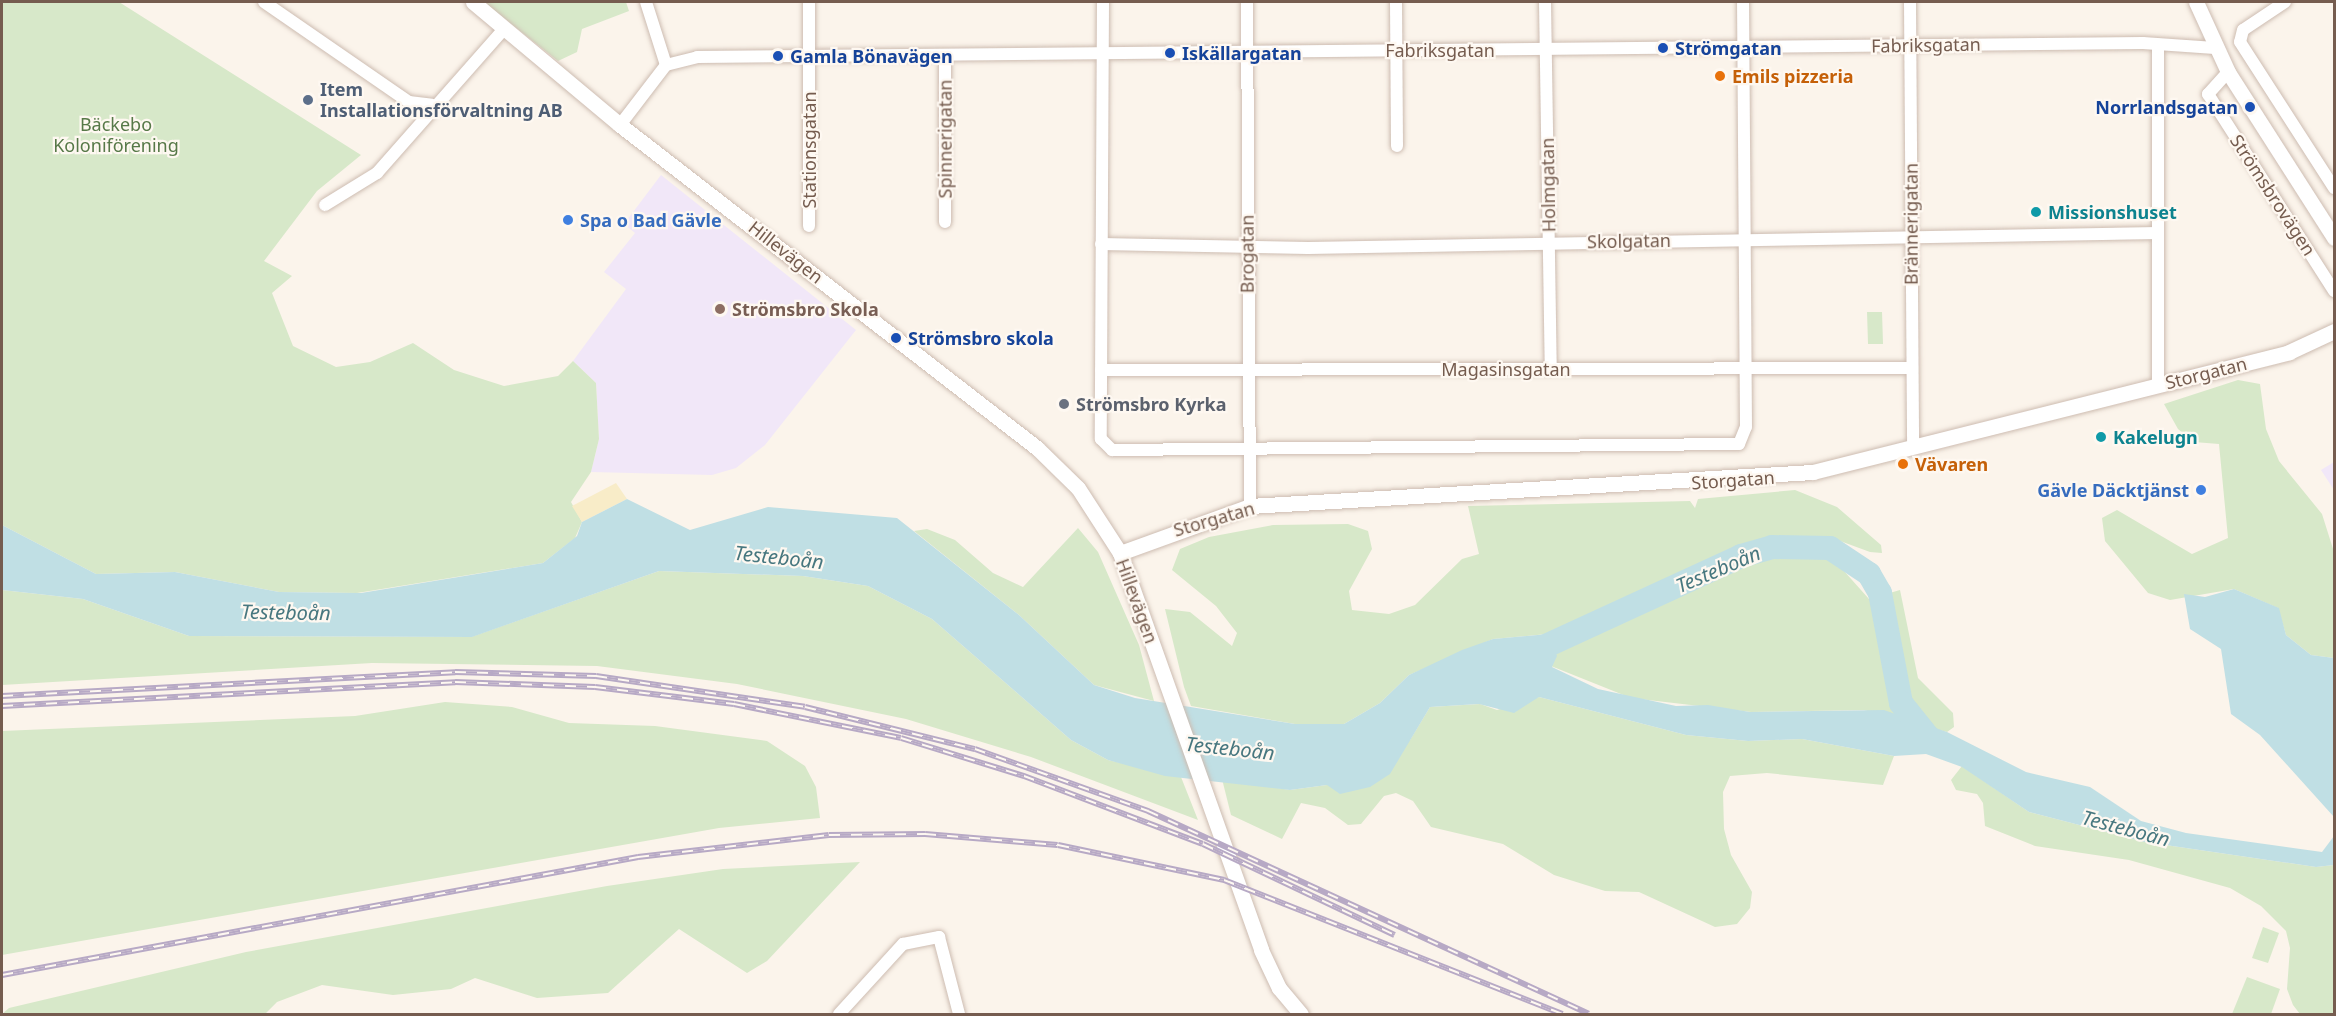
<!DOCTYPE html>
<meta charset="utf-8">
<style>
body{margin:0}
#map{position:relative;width:2336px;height:1016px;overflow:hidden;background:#fbf4eb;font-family:"Noto Sans",sans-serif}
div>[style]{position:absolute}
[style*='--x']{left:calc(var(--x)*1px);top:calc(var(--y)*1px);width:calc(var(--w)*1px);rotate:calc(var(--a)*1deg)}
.education>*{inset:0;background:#f1e7f8}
.green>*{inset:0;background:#d7e8c9}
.sand>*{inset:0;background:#f8ecc8}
.water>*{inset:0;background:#c0dfe4}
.river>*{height:24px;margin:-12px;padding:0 12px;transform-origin:12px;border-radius:12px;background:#c0dfe4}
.roads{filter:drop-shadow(0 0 2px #cdbcb1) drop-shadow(0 0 2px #cdbcb1)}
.minor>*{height:12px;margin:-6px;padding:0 6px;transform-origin:6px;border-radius:6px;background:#fff}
.tertiary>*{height:15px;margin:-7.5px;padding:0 7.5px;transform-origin:7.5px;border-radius:7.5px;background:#fff}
.rail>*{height:6px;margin-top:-3px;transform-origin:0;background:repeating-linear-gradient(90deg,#fef8f1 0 11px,#b7a9c5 0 22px);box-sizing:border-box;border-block:2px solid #b7a9c5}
.dots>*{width:16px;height:16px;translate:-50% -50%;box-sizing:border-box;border:3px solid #fef8f1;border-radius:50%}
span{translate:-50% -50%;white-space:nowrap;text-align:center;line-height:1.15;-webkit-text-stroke:4.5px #fef8f1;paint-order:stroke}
.street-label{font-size:18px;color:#755c4f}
.transit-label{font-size:18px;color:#164399;font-weight:700}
.left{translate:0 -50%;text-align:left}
.right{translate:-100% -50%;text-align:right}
.food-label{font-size:18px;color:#c56008;font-weight:700}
.service-label{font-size:18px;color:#4e5e75;font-weight:700}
.park-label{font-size:18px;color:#577948}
.culture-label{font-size:18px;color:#0d838f;font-weight:700}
.shop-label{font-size:18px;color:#366cbe;font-weight:700}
.education-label{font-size:18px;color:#785e54;font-weight:700}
.worship-label{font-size:18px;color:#5b616d;font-weight:700}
.water-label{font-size:20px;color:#47777f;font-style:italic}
.frame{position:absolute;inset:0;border:3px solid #755c4f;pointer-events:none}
</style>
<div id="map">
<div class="education">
<i style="clip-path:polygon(661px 175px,856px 330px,765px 445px,736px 468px,712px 475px,591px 472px,599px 439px,596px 383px,573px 361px,626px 289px,604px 272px,635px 233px,624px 224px)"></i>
<i style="clip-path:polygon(2334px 462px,2334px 490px,2321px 470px)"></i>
</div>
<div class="green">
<i style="clip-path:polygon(2px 2px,119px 2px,361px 155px,317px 191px,264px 261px,292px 276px,272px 293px,293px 346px,336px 367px,370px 362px,413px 343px,454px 370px,504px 386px,558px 376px,573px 361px,596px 383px,599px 439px,591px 472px,571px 502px,582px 522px,575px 538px,543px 563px,357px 593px,279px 592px,175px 572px,96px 574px,2px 525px)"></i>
<i style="clip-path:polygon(484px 2px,626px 2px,629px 11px,582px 29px,577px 52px,558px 61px)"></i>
<i style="clip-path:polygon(1867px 312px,1882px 312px,1883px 344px,1868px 344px)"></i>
<i style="clip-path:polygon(2238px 380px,2260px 384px,2266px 429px,2279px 461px,2322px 514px,2334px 552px,2334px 658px,2311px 655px,2286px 635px,2278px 608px,2234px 589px,2170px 600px,2148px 593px,2105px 541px,2102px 518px,2117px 510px,2192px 554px,2228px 538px,2219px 444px,2194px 442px,2178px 429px,2164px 404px)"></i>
<i style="clip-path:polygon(1795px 490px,1837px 507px,1881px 545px,1882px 553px,1870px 552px,1832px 538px,1827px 552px,1869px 599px,1900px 590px,1918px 678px,1953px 713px,1954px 727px,1947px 732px,1864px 710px,1751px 712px,1631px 698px,1551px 666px,1547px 634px,1493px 639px,1409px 675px,1380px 703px,1344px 724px,1295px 724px,1191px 706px,1184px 687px,1165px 609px,1190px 612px,1232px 646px,1237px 633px,1216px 606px,1172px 570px,1180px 549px,1209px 537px,1273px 525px,1348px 524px,1368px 531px,1372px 549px,1349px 591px,1352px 610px,1389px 614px,1415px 605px,1462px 559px,1479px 554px,1468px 506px,1690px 501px,1695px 508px,1698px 499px)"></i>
<i style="clip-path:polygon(1078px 528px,1098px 552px,1139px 645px,1154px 701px,1094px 685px,1019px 615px,914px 531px,927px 529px,955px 540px,993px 573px,1023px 587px)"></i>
<i style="clip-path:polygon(659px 571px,803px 576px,868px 586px,932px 619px,1071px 740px,1108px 760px,1181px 777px,1198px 820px,1031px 757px,906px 719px,737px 684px,597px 666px,372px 663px,2px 685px,2px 590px,83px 599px,189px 636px,471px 637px)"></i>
<i style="clip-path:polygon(1539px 697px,1686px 735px,1748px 741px,1802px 739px,1894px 756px,1883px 785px,1767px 773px,1730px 776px,1723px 792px,1724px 829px,1731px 855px,1752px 892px,1750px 908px,1737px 924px,1715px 927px,1639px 892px,1605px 891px,1554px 875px,1503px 844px,1431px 827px,1413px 801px,1396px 793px,1384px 796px,1361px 824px,1348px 825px,1325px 808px,1301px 803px,1282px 839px,1231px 815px,1222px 779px,1290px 790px,1327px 785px,1410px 740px,1430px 707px,1480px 704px,1497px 710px)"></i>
<i style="clip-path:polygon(445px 702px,512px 707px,569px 723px,655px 726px,767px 741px,805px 766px,816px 787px,820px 818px,719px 828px,2px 955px,2px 731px,355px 716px)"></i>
<i style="clip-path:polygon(1962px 766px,2029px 812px,2145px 842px,2316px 867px,2334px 865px,2334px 1014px,2300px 1014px,2293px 1005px,2287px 989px,2290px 948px,2286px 931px,2261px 906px,2230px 888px,2129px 860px,2035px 846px,1985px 826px,1983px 803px,1977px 794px,1956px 790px,1951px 780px)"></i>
<i style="clip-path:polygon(860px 862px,767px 961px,747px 973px,679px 929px,608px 993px,537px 998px,475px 978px,451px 989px,393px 995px,322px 985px,277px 1002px,265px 1014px,2px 1014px,9px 1008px,246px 952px,607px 886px,723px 869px)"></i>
<i style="clip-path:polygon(2263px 927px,2279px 933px,2268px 963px,2252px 958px)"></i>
<i style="clip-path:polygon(2247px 977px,2280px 989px,2271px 1014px,2232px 1014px)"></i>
</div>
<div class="sand">
<i style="clip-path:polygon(616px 483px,627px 499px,582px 522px,572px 506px)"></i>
</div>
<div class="water">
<i style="clip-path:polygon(627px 499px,690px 530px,768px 507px,897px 518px,1019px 615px,1094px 685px,1135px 698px,1295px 724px,1344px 724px,1380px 703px,1409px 675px,1462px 650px,1493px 639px,1548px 634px,1557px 656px,1552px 667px,1598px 689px,1676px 706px,1708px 705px,1750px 712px,1884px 710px,1947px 732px,2026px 772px,2090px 787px,2141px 821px,2186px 833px,2322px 852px,2334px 836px,2334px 865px,2316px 867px,2145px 842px,2029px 812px,1962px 767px,1926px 754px,1894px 756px,1802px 739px,1748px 741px,1686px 735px,1539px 697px,1514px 713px,1479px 704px,1430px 707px,1390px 774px,1370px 787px,1340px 794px,1327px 785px,1290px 790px,1165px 776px,1108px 760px,1071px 740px,932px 619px,868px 586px,803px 576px,659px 571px,472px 637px,189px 636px,83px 599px,2px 590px,2px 525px,96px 574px,175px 572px,279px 592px,361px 593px,543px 563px,577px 536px,582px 522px)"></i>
<i style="clip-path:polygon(2234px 589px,2279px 608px,2286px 635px,2311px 655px,2334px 658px,2334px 817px,2260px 735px,2231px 714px,2221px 649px,2190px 629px,2184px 594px,2205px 597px)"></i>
</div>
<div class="river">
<i style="--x:1524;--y:656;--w:239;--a:-24.7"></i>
<i style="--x:1741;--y:556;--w:32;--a:-16"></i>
<i style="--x:1772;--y:547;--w:58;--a:1"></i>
<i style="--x:1830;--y:548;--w:47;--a:33.7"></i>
<i style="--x:1869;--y:574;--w:22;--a:60"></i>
<i style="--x:1880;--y:593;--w:112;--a:79.2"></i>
<i style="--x:1901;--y:703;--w:51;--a:51.3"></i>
</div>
<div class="roads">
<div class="minor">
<i style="--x:264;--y:2;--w:176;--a:34.6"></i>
<i style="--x:409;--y:102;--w:23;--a:7"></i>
<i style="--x:646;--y:2;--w:66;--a:72.4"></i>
<i style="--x:809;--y:2;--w:224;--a:90"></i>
<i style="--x:1103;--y:2;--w:437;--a:90.3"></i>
<i style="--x:1101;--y:439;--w:16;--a:45"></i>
<i style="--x:1112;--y:450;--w:627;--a:-0.55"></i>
<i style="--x:1739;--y:444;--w:18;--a:-68"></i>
<i style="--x:1746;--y:427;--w:425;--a:-90.4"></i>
<i style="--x:1247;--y:2;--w:504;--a:89.66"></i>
<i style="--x:1396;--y:2;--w:144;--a:89.6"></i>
<i style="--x:1545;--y:2;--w:367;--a:89.1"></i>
<i style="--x:1910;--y:2;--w:445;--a:89.6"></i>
<i style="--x:2285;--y:2;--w:50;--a:146.3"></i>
<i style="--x:2243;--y:30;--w:12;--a:104"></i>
<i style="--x:2240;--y:42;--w:174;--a:57.2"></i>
<i style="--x:666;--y:65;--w:32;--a:-14"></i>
<i style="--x:697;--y:57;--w:1446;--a:-0.55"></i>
<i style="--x:2143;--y:43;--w:72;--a:4"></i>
<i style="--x:2228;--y:72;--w:30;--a:132"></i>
<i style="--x:2208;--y:94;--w:234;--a:57.4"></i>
<i style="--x:620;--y:125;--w:76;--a:-52.5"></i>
<i style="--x:325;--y:205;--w:61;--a:-31.6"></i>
<i style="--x:377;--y:173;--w:193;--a:-48.6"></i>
<i style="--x:945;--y:222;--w:167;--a:-90"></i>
<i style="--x:1101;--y:244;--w:207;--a:1.1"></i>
<i style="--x:1308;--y:248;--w:850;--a:-1.01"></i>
<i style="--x:1101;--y:370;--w:811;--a:-0.14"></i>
<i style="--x:2158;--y:386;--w:341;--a:-90"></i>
<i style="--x:839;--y:1014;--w:95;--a:-47.6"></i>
<i style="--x:903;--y:944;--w:37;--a:-11"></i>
<i style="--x:939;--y:937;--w:80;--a:75.4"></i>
</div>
<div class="tertiary">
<i style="--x:473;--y:2;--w:192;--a:39.9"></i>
<i style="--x:620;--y:125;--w:527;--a:37.76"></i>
<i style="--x:1037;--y:448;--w:57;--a:44.3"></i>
<i style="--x:1078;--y:488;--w:77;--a:57.1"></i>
<i style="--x:1120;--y:553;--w:421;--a:70.4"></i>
<i style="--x:1261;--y:950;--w:42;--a:64.7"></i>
<i style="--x:1279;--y:988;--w:34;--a:50"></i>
<i style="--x:2196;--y:2;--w:77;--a:65.4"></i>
<i style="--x:2228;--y:72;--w:197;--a:57.4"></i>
<i style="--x:1120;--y:553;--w:138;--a:-19.9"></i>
<i style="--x:1250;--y:506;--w:564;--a:-3.46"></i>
<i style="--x:1813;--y:472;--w:491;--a:-14.1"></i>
<i style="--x:2289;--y:352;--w:50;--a:-25"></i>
</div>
</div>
<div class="rail">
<i style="--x:2;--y:696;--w:454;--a:-3"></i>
<i style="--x:455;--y:672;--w:141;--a:1.6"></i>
<i style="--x:596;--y:676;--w:211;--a:8.4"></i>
<i style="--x:805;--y:707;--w:175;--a:13.9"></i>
<i style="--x:975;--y:749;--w:184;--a:19.7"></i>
<i style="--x:1148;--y:811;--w:485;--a:24.7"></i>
<i style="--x:2;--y:706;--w:454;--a:-3"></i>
<i style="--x:455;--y:682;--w:140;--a:2"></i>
<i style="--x:595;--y:687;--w:140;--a:7"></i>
<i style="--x:734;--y:704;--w:170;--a:11.5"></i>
<i style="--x:901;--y:738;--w:129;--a:17.2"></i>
<i style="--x:1024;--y:776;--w:191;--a:20.8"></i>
<i style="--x:1203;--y:844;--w:212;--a:25.4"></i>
<i style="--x:2;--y:975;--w:647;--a:-10.51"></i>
<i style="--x:638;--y:857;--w:192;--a:-6.6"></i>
<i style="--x:829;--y:835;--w:96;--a:-0.6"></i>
<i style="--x:925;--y:834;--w:133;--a:4.7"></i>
<i style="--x:1058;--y:845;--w:170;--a:11.9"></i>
<i style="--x:1224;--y:880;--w:364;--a:21.6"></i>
</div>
<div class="dots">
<i style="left:1663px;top:48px;background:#1a4fb4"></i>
<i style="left:1170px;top:53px;background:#1a4fb4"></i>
<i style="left:778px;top:56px;background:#1a4fb4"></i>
<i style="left:1720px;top:76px;background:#e8710a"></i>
<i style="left:308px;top:100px;background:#5c6f8a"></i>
<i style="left:2250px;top:107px;background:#1a4fb4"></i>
<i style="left:2036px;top:212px;background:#0f9aa8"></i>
<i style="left:568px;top:220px;background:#3f7fe0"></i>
<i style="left:720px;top:309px;background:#8d6e63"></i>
<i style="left:896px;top:338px;background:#1a4fb4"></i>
<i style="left:1064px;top:404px;background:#6b7280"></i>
<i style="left:2101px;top:437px;background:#0f9aa8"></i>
<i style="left:1903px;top:464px;background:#e8710a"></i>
<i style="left:2201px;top:490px;background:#3f7fe0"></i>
</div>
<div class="street-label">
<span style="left:1926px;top:45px;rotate:-1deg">Fabriksgatan</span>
<span style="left:1440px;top:50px">Fabriksgatan</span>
<span style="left:945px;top:139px;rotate:-90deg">Spinnerigatan</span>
<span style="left:809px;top:150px;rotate:-90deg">Stationsgatan</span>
<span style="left:1548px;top:185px;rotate:-91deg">Holmgatan</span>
<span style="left:2273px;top:195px;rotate:57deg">Strömsbrovägen</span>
<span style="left:1911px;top:224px;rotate:-90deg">Brännerigatan</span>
<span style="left:1629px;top:241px;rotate:-1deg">Skolgatan</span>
<span style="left:786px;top:252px;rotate:38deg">Hillevägen</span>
<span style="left:1247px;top:254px;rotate:-90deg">Brogatan</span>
<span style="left:1506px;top:369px">Magasinsgatan</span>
<span style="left:2206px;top:373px;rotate:-14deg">Storgatan</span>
<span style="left:1733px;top:480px;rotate:-4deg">Storgatan</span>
<span style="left:1214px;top:519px;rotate:-16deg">Storgatan</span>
<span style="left:1137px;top:601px;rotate:70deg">Hillevägen</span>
</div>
<div class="transit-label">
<span class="left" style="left:1675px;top:48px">Strömgatan</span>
<span class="left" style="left:1182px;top:53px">Iskällargatan</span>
<span class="left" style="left:790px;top:56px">Gamla Bönavägen</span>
<span class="right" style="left:2238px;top:107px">Norrlandsgatan</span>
<span class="left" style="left:908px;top:338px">Strömsbro skola</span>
</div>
<div class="food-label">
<span class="left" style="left:1732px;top:76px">Emils pizzeria</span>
<span class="left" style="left:1915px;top:464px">Vävaren</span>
</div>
<div class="service-label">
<span class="left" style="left:320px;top:100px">Item<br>Installationsförvaltning AB</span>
</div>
<div class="park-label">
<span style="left:116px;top:135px">Bäckebo<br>Koloniförening</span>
</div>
<div class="culture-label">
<span class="left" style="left:2048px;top:212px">Missionshuset</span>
<span class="left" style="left:2113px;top:437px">Kakelugn</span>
</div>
<div class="shop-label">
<span class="left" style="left:580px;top:220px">Spa o Bad Gävle</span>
<span class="right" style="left:2189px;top:490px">Gävle Däcktjänst</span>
</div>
<div class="education-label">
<span class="left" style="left:732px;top:309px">Strömsbro Skola</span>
</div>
<div class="worship-label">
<span class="left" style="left:1076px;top:404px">Strömsbro Kyrka</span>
</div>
<div class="water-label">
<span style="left:779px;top:557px;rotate:6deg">Testeboån</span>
<span style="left:1718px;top:569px;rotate:-23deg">Testeboån</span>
<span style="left:286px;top:612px;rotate:1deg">Testeboån</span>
<span style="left:1230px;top:748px;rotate:6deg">Testeboån</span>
<span style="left:2126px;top:828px;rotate:15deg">Testeboån</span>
</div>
<div class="frame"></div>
</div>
